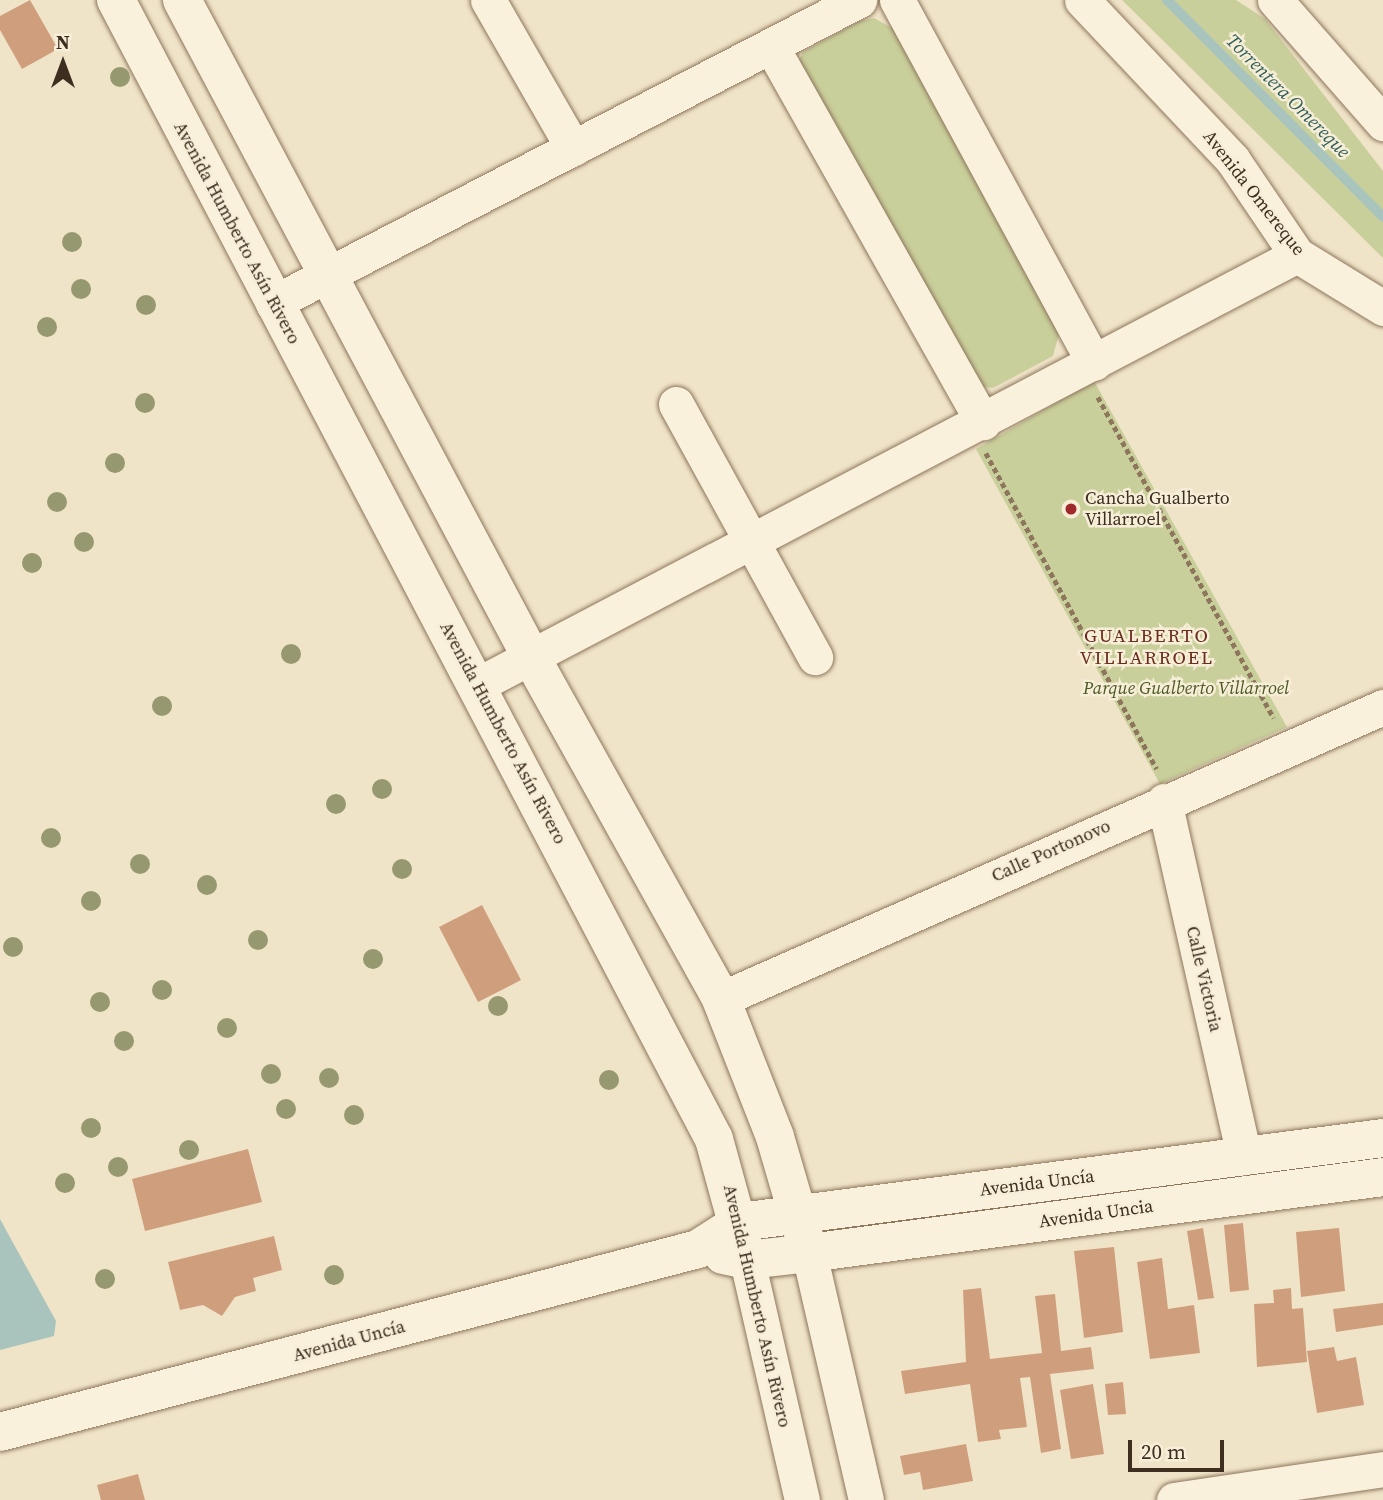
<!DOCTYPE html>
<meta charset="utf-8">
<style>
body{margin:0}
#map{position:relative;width:1383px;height:1500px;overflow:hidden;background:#f0e4c8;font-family:"Source Serif 4",serif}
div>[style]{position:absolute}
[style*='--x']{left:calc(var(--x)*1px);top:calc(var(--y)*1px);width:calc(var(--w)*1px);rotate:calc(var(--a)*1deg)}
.green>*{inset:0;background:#c9cf9b}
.water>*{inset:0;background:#a9c4bc}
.stream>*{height:10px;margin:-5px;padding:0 5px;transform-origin:5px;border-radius:5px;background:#a9c4bc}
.building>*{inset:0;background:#cf9f7d}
.path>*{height:4.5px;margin-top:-2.25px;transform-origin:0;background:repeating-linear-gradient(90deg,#8d765c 0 5px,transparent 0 8.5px)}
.roads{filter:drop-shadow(0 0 2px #8d765c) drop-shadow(0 0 2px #8d765c)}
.minor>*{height:35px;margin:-17.5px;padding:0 17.5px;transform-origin:17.5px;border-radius:17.5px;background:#faf1dc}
.tertiary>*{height:38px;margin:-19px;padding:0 19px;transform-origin:19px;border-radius:19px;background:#faf1dc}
.trees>*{width:20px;height:20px;margin:-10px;border-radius:50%;background:#96986f}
.dots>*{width:19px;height:19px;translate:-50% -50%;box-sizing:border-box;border:4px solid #f7eed8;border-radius:50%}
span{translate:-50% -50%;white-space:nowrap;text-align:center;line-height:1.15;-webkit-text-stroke:5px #f7eed8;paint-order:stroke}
.street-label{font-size:18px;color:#3d2e20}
.poi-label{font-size:18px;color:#3d2e20}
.left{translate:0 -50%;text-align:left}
.park-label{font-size:18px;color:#4d5a26;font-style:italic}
.water-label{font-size:19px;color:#2f5d5a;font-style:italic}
.neighbourhood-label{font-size:19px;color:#6b2e1e;letter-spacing:2px}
.north{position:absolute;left:28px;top:28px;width:70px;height:70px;-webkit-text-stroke:5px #f7eed8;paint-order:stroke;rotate:0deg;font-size:19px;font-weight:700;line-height:28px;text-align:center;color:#3d2e20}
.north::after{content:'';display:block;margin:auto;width:24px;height:32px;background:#3d2e20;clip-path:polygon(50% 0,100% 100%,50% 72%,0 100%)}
.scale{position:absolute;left:1128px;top:1440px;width:96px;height:32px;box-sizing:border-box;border:4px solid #3d2e20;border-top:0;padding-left:9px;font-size:21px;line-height:24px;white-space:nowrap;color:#3d2e20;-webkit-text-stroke:5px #f7eed8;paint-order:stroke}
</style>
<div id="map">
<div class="green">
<i style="clip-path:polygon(1122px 0,1236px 0,1265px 19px,1383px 171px,1383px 258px)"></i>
<i style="clip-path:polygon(874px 18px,892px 28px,1059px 334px,1053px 356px,993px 388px,977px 386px,797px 65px,803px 52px,860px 21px)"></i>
<i style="clip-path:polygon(1094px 381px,1287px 727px,1160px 784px,976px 449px)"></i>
</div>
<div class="water">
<i style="clip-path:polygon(0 1219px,56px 1321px,54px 1336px,0 1350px)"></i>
</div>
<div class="stream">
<i style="--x:1167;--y:0;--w:306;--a:45.1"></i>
</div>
<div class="building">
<i style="clip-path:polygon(30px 0,58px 49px,22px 69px,0 30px,0 16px)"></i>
<i style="clip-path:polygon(482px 905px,521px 980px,478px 1002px,439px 927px)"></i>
<i style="clip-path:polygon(248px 1149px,262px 1202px,145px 1231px,132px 1179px)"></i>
<i style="clip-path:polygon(1243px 1223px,1249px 1290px,1230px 1292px,1224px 1225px)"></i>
<i style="clip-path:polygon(1203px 1228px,1214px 1298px,1198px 1300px,1187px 1231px)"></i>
<i style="clip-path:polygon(1339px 1228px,1345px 1291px,1301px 1297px,1296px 1232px)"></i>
<i style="clip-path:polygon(274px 1236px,282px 1270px,253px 1278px,256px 1291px,235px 1297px,222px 1316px,203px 1305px,180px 1310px,168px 1262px)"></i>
<i style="clip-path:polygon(1114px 1247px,1123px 1332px,1084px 1338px,1074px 1251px)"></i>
<i style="clip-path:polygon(1162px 1258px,1168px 1309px,1194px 1305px,1200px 1353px,1150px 1359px,1137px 1262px)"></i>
<i style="clip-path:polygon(981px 1288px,990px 1359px,1042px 1353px,1035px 1296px,1055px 1294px,1061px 1351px,1091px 1347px,1094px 1369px,1050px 1374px,1061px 1449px,1041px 1453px,1030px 1377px,1020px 1378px,1027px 1427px,999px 1430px,1001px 1439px,978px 1442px,970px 1384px,905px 1394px,901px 1371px,966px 1362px,963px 1290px)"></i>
<i style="clip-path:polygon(1291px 1288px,1292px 1309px,1303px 1308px,1307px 1362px,1257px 1367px,1254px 1304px,1274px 1303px,1273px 1290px)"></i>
<i style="clip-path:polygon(1383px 1303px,1383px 1325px,1336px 1332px,1333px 1309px)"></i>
<i style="clip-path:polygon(1334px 1347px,1337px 1361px,1356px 1357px,1364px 1405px,1317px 1413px,1307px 1351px)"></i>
<i style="clip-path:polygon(1123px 1382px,1126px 1414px,1108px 1415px,1105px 1384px)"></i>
<i style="clip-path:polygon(1093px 1384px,1104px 1454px,1071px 1459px,1060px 1390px)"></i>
<i style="clip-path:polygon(966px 1444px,973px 1481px,923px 1490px,920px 1472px,904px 1475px,900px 1456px)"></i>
<i style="clip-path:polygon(138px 1474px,145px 1500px,101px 1500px,97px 1485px)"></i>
</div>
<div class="path">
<i style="--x:1098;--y:397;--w:366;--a:61.3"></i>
<i style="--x:986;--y:453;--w:359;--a:61.6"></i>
</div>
<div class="roads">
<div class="minor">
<i style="--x:488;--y:0;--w:171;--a:60.1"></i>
<i style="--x:897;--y:0;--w:413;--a:61.5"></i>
<i style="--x:1082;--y:0;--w:219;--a:46.7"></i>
<i style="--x:1232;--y:159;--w:116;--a:55.9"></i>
<i style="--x:1297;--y:255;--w:101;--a:31.6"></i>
<i style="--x:1275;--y:0;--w:164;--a:48.7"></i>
<i style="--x:771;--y:46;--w:432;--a:60.6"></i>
<i style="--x:273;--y:303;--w:660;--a:-27.34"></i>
<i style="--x:676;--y:404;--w:289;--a:61.2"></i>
<i style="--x:479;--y:684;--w:924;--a:-27.67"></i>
<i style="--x:1164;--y:801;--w:365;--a:77.3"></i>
<i style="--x:721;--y:999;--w:724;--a:-23.8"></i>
<i style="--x:809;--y:1253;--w:253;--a:77"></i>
<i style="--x:747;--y:1260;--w:246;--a:77.1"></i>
<i style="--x:1174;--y:1500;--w:211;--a:-8.4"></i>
</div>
<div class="tertiary">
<i style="--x:116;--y:0;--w:1286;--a:62.3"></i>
<i style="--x:714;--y:1139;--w:125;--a:74.7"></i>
<i style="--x:182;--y:0;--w:744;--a:62.02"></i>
<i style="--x:531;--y:657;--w:391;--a:60.9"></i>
<i style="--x:721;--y:999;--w:148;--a:68.6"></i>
<i style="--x:775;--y:1137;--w:121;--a:73.7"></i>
<i style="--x:723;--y:1255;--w:25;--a:12"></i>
<i style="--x:747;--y:1260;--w:62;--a:-6.4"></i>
<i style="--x:809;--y:1253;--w:579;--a:-7.54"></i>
<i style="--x:0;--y:1432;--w:722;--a:-14.69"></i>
<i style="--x:698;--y:1249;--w:50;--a:-32.7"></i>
<i style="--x:740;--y:1222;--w:648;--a:-7.44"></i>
</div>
</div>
<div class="trees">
<i style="left:120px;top:77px"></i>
<i style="left:72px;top:242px"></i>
<i style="left:81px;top:289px"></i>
<i style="left:146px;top:305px"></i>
<i style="left:47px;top:327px"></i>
<i style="left:145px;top:403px"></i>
<i style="left:115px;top:463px"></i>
<i style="left:57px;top:502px"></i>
<i style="left:84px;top:542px"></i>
<i style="left:32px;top:563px"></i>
<i style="left:291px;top:654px"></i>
<i style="left:162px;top:706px"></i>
<i style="left:382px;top:789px"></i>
<i style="left:336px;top:804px"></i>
<i style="left:51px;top:838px"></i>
<i style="left:140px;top:864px"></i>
<i style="left:402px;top:869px"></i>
<i style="left:207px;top:885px"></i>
<i style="left:91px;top:901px"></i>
<i style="left:258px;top:940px"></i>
<i style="left:13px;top:947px"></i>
<i style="left:373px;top:959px"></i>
<i style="left:162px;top:990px"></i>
<i style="left:100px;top:1002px"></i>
<i style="left:498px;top:1006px"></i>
<i style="left:227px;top:1028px"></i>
<i style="left:124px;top:1041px"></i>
<i style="left:271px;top:1074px"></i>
<i style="left:329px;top:1078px"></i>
<i style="left:609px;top:1080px"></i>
<i style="left:286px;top:1109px"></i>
<i style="left:354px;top:1115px"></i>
<i style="left:91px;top:1128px"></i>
<i style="left:189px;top:1150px"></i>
<i style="left:118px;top:1167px"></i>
<i style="left:65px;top:1183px"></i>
<i style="left:334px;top:1275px"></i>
<i style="left:105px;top:1279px"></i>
</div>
<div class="dots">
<i style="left:1071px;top:509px;background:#9e2a2b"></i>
</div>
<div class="street-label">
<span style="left:1254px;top:193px;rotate:52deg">Avenida Omereque</span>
<span style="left:237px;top:233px;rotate:62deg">Avenida Humberto Asín Rivero</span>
<span style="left:503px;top:733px;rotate:62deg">Avenida Humberto Asín Rivero</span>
<span style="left:1051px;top:851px;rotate:-24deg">Calle Portonovo</span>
<span style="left:1204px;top:979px;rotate:77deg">Calle Victoria</span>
<span style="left:1037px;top:1183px;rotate:-7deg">Avenida Uncía</span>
<span style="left:1096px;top:1214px;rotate:-8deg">Avenida Uncia</span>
<span style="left:757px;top:1306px;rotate:77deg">Avenida Humberto Asín Rivero</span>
<span style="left:349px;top:1341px;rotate:-15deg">Avenida Uncía</span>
</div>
<div class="poi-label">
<span class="left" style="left:1085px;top:509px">Cancha Gualberto<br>Villarroel</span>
</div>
<div class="park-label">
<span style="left:1186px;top:688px">Parque Gualberto Villarroel</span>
</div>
<div class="water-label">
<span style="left:1288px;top:96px;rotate:45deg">Torrentera Omereque</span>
</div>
<div class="neighbourhood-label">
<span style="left:1147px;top:647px">GUALBERTO<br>VILLARROEL</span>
</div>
<div class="north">N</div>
<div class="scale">20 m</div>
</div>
